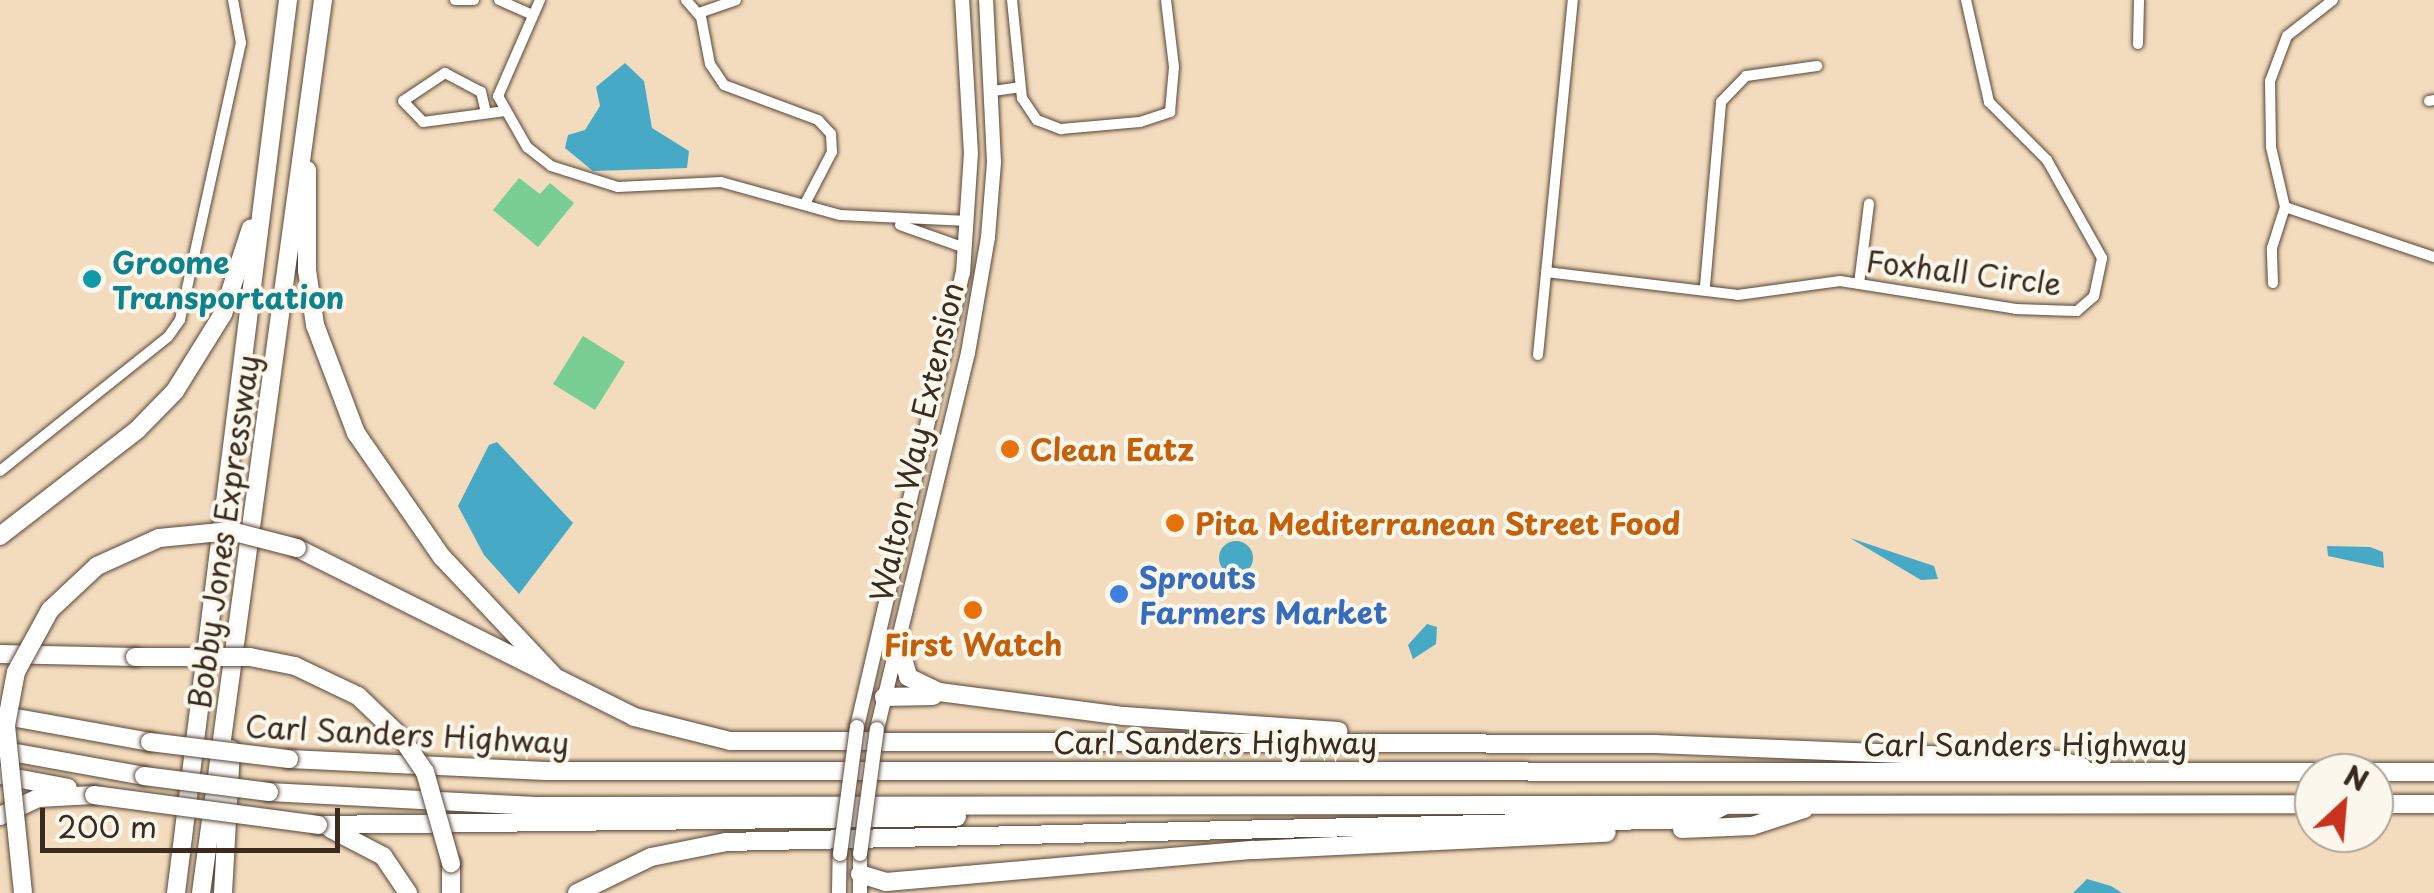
<!DOCTYPE html>
<style>
body{margin:0}
#map{position:relative;width:2434px;height:893px;overflow:hidden;background:#f3dcbe;font-family:"Playpen Sans",sans-serif}
div>[style]{position:absolute}
[style*='--x']{left:calc(var(--x)*1px);top:calc(var(--y)*1px);width:calc(var(--w)*1px);rotate:calc(var(--a)*1deg)}
.green>*{inset:0;background:#78ce93}
.water>*{inset:0;background:#46a9c6}
.round{border-radius:50%}
.roads{filter:drop-shadow(0 0 2px #574536) drop-shadow(0 0 2px #574536)}
.street>*{height:10px;margin:-5px;padding:0 5px;transform-origin:5px;border-radius:5px;background:#fff}
.secondary>*{height:14px;margin:-7px;padding:0 7px;transform-origin:7px;border-radius:7px;background:#fff}
.highway>*{height:18px;margin:-9px;padding:0 9px;transform-origin:9px;border-radius:9px;background:#fff}
.bridges{filter:drop-shadow(0 0 2px #574536) drop-shadow(0 0 2px #574536)}
.secondary-bridge>*{height:14px;margin:-7px;padding:0 7px;transform-origin:7px;border-radius:7px;background:#fff}
.highway-bridge>*{height:18px;margin:-9px;padding:0 9px;transform-origin:9px;border-radius:9px;background:#fff}
.dots>*{width:28px;height:28px;translate:-50% -50%;box-sizing:border-box;border:5px solid #fbf7ec;border-radius:50%}
span{translate:-50% -50%;white-space:nowrap;text-align:center;line-height:1.15;-webkit-text-stroke:8px #fbf7ec;paint-order:stroke}
.culture-label{font-size:30px;color:#0d838f;font-weight:700}
.left{translate:0 -50%;text-align:left}
.street-label{font-size:30px;color:#3b2a1e}
.food-label{font-size:30px;color:#c56008;font-weight:700}
.shop-label{font-size:30px;color:#366cbe;font-weight:700}
.north{position:absolute;left:2294px;top:753px;width:100px;height:100px;box-sizing:border-box;background:#fbf7ec;border:2px solid #aea59a;border-radius:50%;rotate:26deg;font-size:28px;font-weight:700;line-height:40px;text-align:center;color:#3b2a1e}
.north::after{content:'';display:block;margin:auto;width:35px;height:45px;background:#c8321e;clip-path:polygon(50% 0,100% 100%,50% 72%,0 100%)}
.scale{position:absolute;left:40px;top:808px;width:300px;height:45px;box-sizing:border-box;border:5px solid #3b2a1e;border-top:0;padding-left:12px;font-size:30px;line-height:35px;white-space:nowrap;color:#3b2a1e;-webkit-text-stroke:8px #fbf7ec;paint-order:stroke}
</style>
<div id="map">
<div class="green">
<i style="clip-path:polygon(519px 178px,540px 194px,550px 183px,574px 203px,538px 247px,493px 210px)"></i>
<i style="clip-path:polygon(583px 336px,625px 362px,595px 410px,553px 384px)"></i>
</div>
<div class="water">
<i style="clip-path:polygon(625px 63px,644px 81px,652px 128px,689px 151px,687px 168px,593px 171px,565px 148px,568px 135px,585px 130px,600px 106px,596px 87px)"></i>
<i style="clip-path:polygon(497px 442px,573px 523px,519px 594px,484px 555px,458px 506px,489px 445px)"></i>
<i style="clip-path:polygon(1850px 538px,1934px 566px,1938px 579px,1921px 580px)"></i>
<i class="round" style="left:1219px;top:541px;width:34px;height:34px"></i>
<i style="clip-path:polygon(2327px 546px,2370px 547px,2383px 552px,2384px 568px,2328px 556px)"></i>
<i style="clip-path:polygon(1427px 624px,1437px 627px,1436px 644px,1413px 659px,1408px 645px)"></i>
<i style="clip-path:polygon(2087px 879px,2111px 886px,2122px 893px,2073px 893px)"></i>
</div>
<div class="roads">
<div class="street">
<i style="--x:455;--y:0;--w:19;--a:0"></i>
<i style="--x:499;--y:0;--w:35;--a:24"></i>
<i style="--x:540;--y:0;--w:105;--a:113.6"></i>
<i style="--x:498;--y:96;--w:59;--a:60.4"></i>
<i style="--x:527;--y:147;--w:31;--a:38"></i>
<i style="--x:551;--y:166;--w:70;--a:17.4"></i>
<i style="--x:618;--y:187;--w:103;--a:-2.8"></i>
<i style="--x:721;--y:182;--w:123;--a:15.5"></i>
<i style="--x:840;--y:215;--w:128;--a:2.7"></i>
<i style="--x:686;--y:0;--w:23;--a:49"></i>
<i style="--x:701;--y:17;--w:48;--a:79.2"></i>
<i style="--x:710;--y:64;--w:25;--a:56"></i>
<i style="--x:724;--y:85;--w:100;--a:20.4"></i>
<i style="--x:818;--y:120;--w:19;--a:47"></i>
<i style="--x:831;--y:134;--w:18;--a:87"></i>
<i style="--x:832;--y:152;--w:56;--a:117.5"></i>
<i style="--x:1012;--y:0;--w:99;--a:84.2"></i>
<i style="--x:1022;--y:98;--w:27;--a:56"></i>
<i style="--x:1037;--y:120;--w:26;--a:21"></i>
<i style="--x:1061;--y:129;--w:79;--a:-5.1"></i>
<i style="--x:1140;--y:122;--w:32;--a:-18"></i>
<i style="--x:1170;--y:112;--w:45;--a:-84.9"></i>
<i style="--x:1174;--y:67;--w:67;--a:-96.8"></i>
<i style="--x:2333;--y:0;--w:58;--a:142"></i>
<i style="--x:2287;--y:36;--w:48;--a:110.7"></i>
<i style="--x:2270;--y:81;--w:66;--a:89.1"></i>
<i style="--x:2271;--y:147;--w:62;--a:76.9"></i>
<i style="--x:2285;--y:207;--w:157;--a:18.6"></i>
<i style="--x:699;--y:13;--w:39;--a:-19"></i>
<i style="--x:2138;--y:44;--w:44;--a:-88.7"></i>
<i style="--x:993;--y:91;--w:27;--a:-8"></i>
<i style="--x:2429;--y:101;--w:5;--a:-11"></i>
<i style="--x:486;--y:113;--w:22;--a:-103"></i>
<i style="--x:481;--y:92;--w:41;--a:-152.2"></i>
<i style="--x:445;--y:73;--w:50;--a:146.3"></i>
<i style="--x:403;--y:101;--w:29;--a:46"></i>
<i style="--x:423;--y:122;--w:83;--a:-7.6"></i>
<i style="--x:900;--y:225;--w:69;--a:19.5"></i>
<i style="--x:1546;--y:272;--w:193;--a:6.8"></i>
<i style="--x:1738;--y:295;--w:103;--a:-7.8"></i>
<i style="--x:1840;--y:281;--w:178;--a:9"></i>
<i style="--x:2016;--y:309;--w:61;--a:1.9"></i>
<i style="--x:2077;--y:311;--w:23;--a:-41"></i>
<i style="--x:2094;--y:296;--w:39;--a:-78"></i>
<i style="--x:2102;--y:258;--w:112;--a:-119.3"></i>
<i style="--x:2047;--y:160;--w:82;--a:-135"></i>
<i style="--x:1989;--y:102;--w:105;--a:-102.7"></i>
<i style="--x:2273;--y:283;--w:35;--a:-92"></i>
<i style="--x:2272;--y:248;--w:43;--a:-72.4"></i>
<i style="--x:1859;--y:284;--w:81;--a:-82.9"></i>
<i style="--x:1705;--y:286;--w:185;--a:-85"></i>
<i style="--x:1721;--y:102;--w:36;--a:-46"></i>
<i style="--x:1746;--y:76;--w:72;--a:-8"></i>
<i style="--x:1538;--y:355;--w:357;--a:-84.4"></i>
<i style="--x:0;--y:471;--w:215;--a:-38.6"></i>
<i style="--x:168;--y:337;--w:21;--a:-55"></i>
<i style="--x:180;--y:320;--w:284;--a:-77.6"></i>
<i style="--x:241;--y:43;--w:44;--a:-100.5"></i>
</div>
<div class="secondary">
<i style="--x:857;--y:727;--w:466;--a:-76.9"></i>
<i style="--x:963;--y:273;--w:119;--a:-86.2"></i>
<i style="--x:971;--y:154;--w:154;--a:-93.3"></i>
<i style="--x:877;--y:729;--w:387;--a:-76.4"></i>
<i style="--x:968;--y:353;--w:118;--a:-80.2"></i>
<i style="--x:988;--y:237;--w:75;--a:-85.4"></i>
<i style="--x:994;--y:162;--w:162;--a:-92.8"></i>
<i style="--x:839;--y:893;--w:39;--a:-89"></i>
<i style="--x:860;--y:893;--w:39;--a:-90"></i>
</div>
<div class="highway">
<i style="--x:307;--y:170;--w:100;--a:90"></i>
<i style="--x:307;--y:270;--w:56;--a:81.7"></i>
<i style="--x:315;--y:325;--w:116;--a:69.2"></i>
<i style="--x:356;--y:433;--w:151;--a:55.3"></i>
<i style="--x:442;--y:557;--w:166;--a:46.7"></i>
<i style="--x:0;--y:536;--w:173;--a:-37.7"></i>
<i style="--x:137;--y:430;--w:54;--a:-45.7"></i>
<i style="--x:175;--y:391;--w:91;--a:-58.1"></i>
<i style="--x:223;--y:314;--w:90;--a:-72"></i>
<i style="--x:297;--y:548;--w:377;--a:26.6"></i>
<i style="--x:634;--y:717;--w:99;--a:14"></i>
<i style="--x:730;--y:741;--w:925;--a:0.19"></i>
<i style="--x:1655;--y:744;--w:403;--a:2.3"></i>
<i style="--x:2058;--y:760;--w:25;--a:16"></i>
<i style="--x:898;--y:641;--w:37;--a:74"></i>
<i style="--x:908;--y:677;--w:34;--a:26"></i>
<i style="--x:939;--y:692;--w:187;--a:7.4"></i>
<i style="--x:1124;--y:716;--w:215;--a:4"></i>
<i style="--x:0;--y:654;--w:135;--a:1.3"></i>
<i style="--x:884;--y:697;--w:49;--a:-1.2"></i>
<i style="--x:0;--y:715;--w:152;--a:10.2"></i>
<i style="--x:0;--y:750;--w:146;--a:10.2"></i>
<i style="--x:289;--y:759;--w:257;--a:2.7"></i>
<i style="--x:546;--y:771;--w:1888;--a:0.03"></i>
<i style="--x:0;--y:775;--w:69;--a:10.8"></i>
<i style="--x:269;--y:792;--w:271;--a:3"></i>
<i style="--x:540;--y:806;--w:1774;--a:-0.06"></i>
<i style="--x:2374;--y:804;--w:60;--a:0"></i>
<i style="--x:0;--y:816;--w:42;--a:-25.3"></i>
<i style="--x:38;--y:798;--w:56;--a:-3.1"></i>
<i style="--x:318;--y:825;--w:639;--a:-0.72"></i>
<i style="--x:331;--y:829;--w:59;--a:27.4"></i>
<i style="--x:383;--y:856;--w:45;--a:56"></i>
<i style="--x:1682;--y:829;--w:70;--a:-2.5"></i>
<i style="--x:1752;--y:826;--w:55;--a:-18.1"></i>
<i style="--x:860;--y:874;--w:27;--a:17"></i>
<i style="--x:886;--y:882;--w:369;--a:-5"></i>
<i style="--x:1254;--y:850;--w:353;--a:-2.8"></i>
<i style="--x:176;--y:893;--w:900;--a:-82.85"></i>
<i style="--x:201;--y:893;--w:901;--a:-82.22"></i>
<i style="--x:223;--y:893;--w:144;--a:-86.8"></i>
<i style="--x:451;--y:893;--w:30;--a:-90"></i>
<i style="--x:577;--y:893;--w:82;--a:-25.9"></i>
<i style="--x:651;--y:857;--w:76;--a:-11.3"></i>
<i style="--x:726;--y:842;--w:972;--a:-1.36"></i>
<i style="--x:1698;--y:819;--w:28;--a:-27"></i>
</div>
</div>
<div class="bridges">
<div class="secondary-bridge">
<i style="--x:840;--y:854;--w:128;--a:-82.4"></i>
<i style="--x:860;--y:854;--w:126;--a:-82.3"></i>
</div>
<div class="highway-bridge">
<i style="--x:135;--y:657;--w:115;--a:0"></i>
<i style="--x:250;--y:657;--w:46;--a:11.3"></i>
<i style="--x:295;--y:666;--w:70;--a:25.5"></i>
<i style="--x:358;--y:696;--w:59;--a:43.6"></i>
<i style="--x:401;--y:737;--w:42;--a:55.6"></i>
<i style="--x:425;--y:772;--w:95;--a:74.1"></i>
<i style="--x:150;--y:742;--w:140;--a:7"></i>
<i style="--x:144;--y:776;--w:126;--a:7.3"></i>
<i style="--x:94;--y:795;--w:226;--a:7.6"></i>
<i style="--x:23;--y:893;--w:169;--a:-95.8"></i>
<i style="--x:6;--y:725;--w:54;--a:-79.3"></i>
<i style="--x:16;--y:672;--w:71;--a:-61.3"></i>
<i style="--x:50;--y:610;--w:64;--a:-43.1"></i>
<i style="--x:97;--y:566;--w:68;--a:-24.3"></i>
<i style="--x:159;--y:538;--w:72;--a:-5.6"></i>
<i style="--x:231;--y:531;--w:68;--a:14.4"></i>
</div>
</div>
<div class="dots">
<i style="left:92px;top:279px;background:#0f9aa8"></i>
<i style="left:1010px;top:449px;background:#e8710a"></i>
<i style="left:1175px;top:523px;background:#e8710a"></i>
<i style="left:1119px;top:594px;background:#3f7fe0"></i>
<i style="left:973px;top:610px;background:#e8710a"></i>
</div>
<div class="culture-label">
<span class="left" style="left:112px;top:279px">Groome<br>Transportation</span>
</div>
<div class="street-label">
<span style="left:1964px;top:272px;rotate:7deg">Foxhall Circle</span>
<span style="left:916px;top:442px;rotate:-77deg">Walton Way Extension</span>
<span style="left:223px;top:532px;rotate:-82deg">Bobby Jones Expressway</span>
<span style="left:407px;top:734px;rotate:3deg">Carl Sanders Highway</span>
<span style="left:1215px;top:742px">Carl Sanders Highway</span>
<span style="left:2025px;top:744px">Carl Sanders Highway</span>
</div>
<div class="food-label">
<span class="left" style="left:1030px;top:449px">Clean Eatz</span>
<span class="left" style="left:1195px;top:523px">Pita Mediterranean Street Food</span>
<span style="left:973px;top:644px">First Watch</span>
</div>
<div class="shop-label">
<span class="left" style="left:1139px;top:594px">Sprouts<br>Farmers Market</span>
</div>
<div class="north">N</div>
<div class="scale">200 m</div>
</div>
